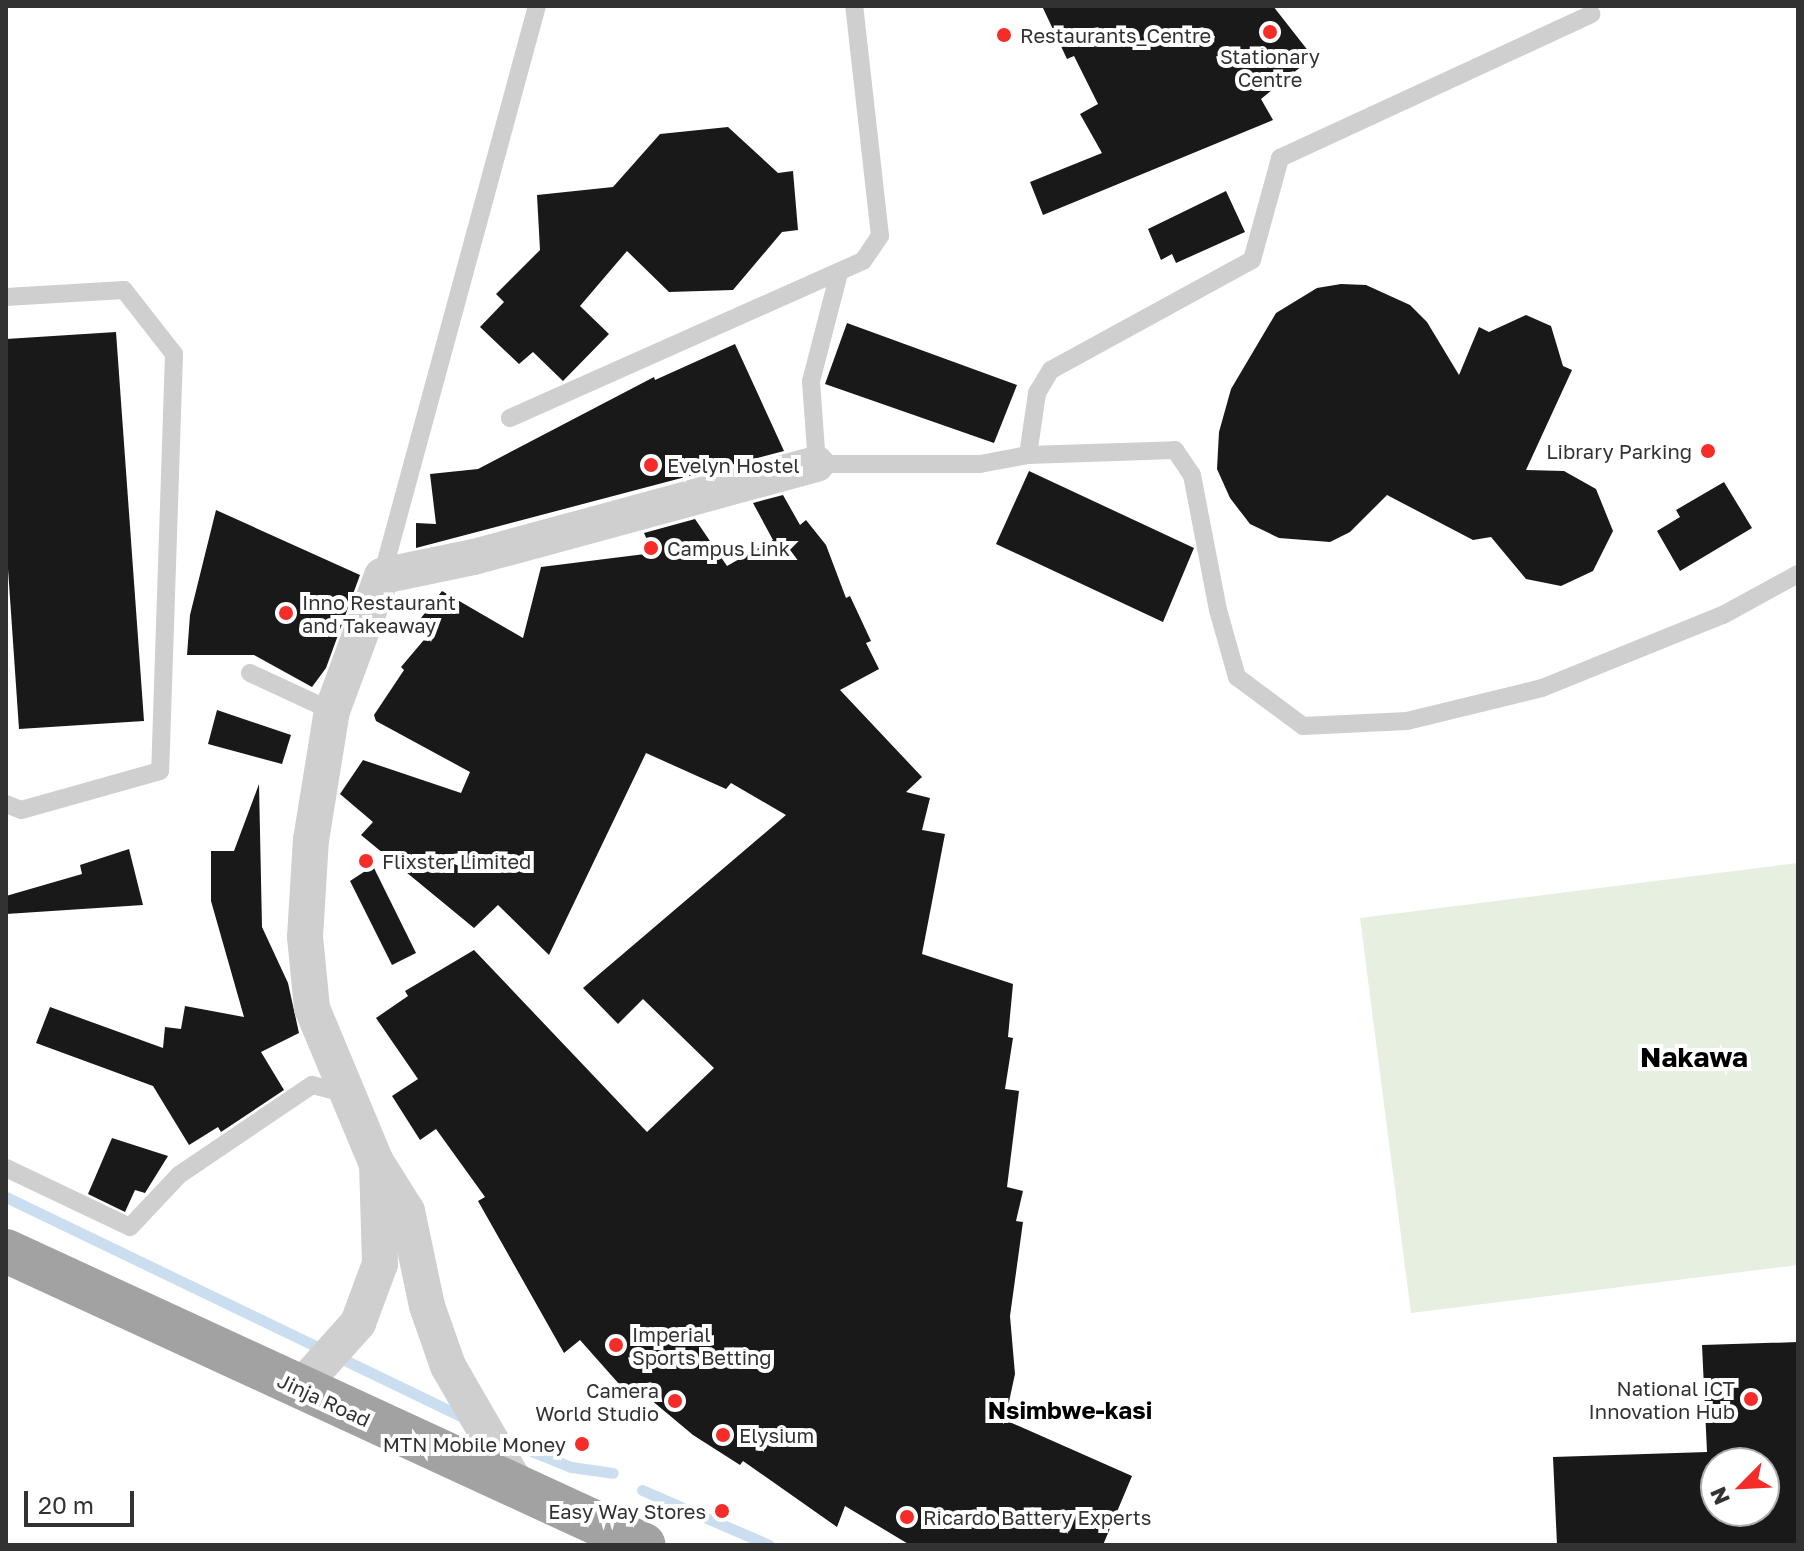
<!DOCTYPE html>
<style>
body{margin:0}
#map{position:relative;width:1804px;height:1551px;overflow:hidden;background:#fff;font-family:"Golos Text",sans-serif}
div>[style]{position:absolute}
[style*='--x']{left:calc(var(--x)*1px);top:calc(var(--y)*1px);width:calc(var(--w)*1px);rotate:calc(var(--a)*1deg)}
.green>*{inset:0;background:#e7efe0}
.stream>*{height:11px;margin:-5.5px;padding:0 5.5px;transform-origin:5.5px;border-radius:5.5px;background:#cbdef0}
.building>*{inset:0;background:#191919}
.service>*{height:18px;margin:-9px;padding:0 9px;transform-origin:9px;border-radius:9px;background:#cfcfcf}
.minor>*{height:36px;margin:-18px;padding:0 18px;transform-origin:18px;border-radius:18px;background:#cfcfcf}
.trunk>*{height:44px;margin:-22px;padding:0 22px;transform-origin:22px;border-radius:22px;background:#a2a2a2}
.dots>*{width:22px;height:22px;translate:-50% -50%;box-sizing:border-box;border:4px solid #fff;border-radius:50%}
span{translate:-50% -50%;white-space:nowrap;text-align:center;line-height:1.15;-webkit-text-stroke:8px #fff;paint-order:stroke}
.poi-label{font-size:20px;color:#323232}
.left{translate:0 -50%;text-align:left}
.right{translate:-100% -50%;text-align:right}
.street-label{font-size:20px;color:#323232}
.quarter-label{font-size:24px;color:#000;font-weight:700}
.district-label{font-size:28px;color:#000;font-weight:700}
.frame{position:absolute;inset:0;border:8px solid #323232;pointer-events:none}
.north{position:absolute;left:1700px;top:1447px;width:80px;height:80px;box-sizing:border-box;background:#fff;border:2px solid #adadad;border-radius:50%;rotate:246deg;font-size:22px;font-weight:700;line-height:32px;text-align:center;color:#323232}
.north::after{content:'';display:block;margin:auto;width:28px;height:36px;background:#f52c28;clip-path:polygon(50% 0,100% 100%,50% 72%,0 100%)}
.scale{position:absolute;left:24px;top:1491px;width:110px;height:36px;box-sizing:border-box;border:4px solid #323232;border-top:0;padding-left:10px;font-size:24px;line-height:28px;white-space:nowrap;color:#323232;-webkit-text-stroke:6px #fff;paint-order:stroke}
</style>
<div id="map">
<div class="green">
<i style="clip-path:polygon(1798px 863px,1798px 1265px,1411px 1313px,1360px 918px)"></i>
</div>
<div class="stream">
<i style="--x:6;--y:1197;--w:507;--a:25.71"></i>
<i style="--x:502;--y:1439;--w:74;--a:22.1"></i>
<i style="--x:571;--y:1467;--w:42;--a:8.1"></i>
<i style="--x:642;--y:1490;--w:138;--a:23.4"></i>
</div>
<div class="building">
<i style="clip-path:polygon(1042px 6px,1273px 6px,1313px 57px,1261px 99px,1273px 120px,1043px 215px,1030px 182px,1102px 153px,1080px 114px,1098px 104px,1074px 56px,1067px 59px)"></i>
<i style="clip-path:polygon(728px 127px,778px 173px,793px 171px,798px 230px,782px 232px,733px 290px,669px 292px,627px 251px,580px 306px,609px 334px,563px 381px,533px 352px,519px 364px,480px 327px,504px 302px,496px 294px,540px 250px,537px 195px,613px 187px,660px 134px)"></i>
<i style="clip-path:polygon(1226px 191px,1245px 232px,1176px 263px,1172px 254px,1161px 260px,1148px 229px)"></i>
<i style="clip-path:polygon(1341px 284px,1366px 285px,1410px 305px,1427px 322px,1459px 375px,1479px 327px,1489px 332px,1526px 315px,1551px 326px,1563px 366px,1572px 370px,1526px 470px,1564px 471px,1596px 489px,1613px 531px,1593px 571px,1561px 586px,1526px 579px,1491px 537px,1473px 540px,1387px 495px,1350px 532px,1330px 542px,1279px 538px,1250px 524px,1230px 498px,1217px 469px,1219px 432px,1231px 389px,1276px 313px,1317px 288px)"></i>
<i style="clip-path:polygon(847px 323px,1017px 385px,994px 443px,825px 384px)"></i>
<i style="clip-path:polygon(116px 332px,144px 721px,19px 729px,6px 540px,6px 339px)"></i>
<i style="clip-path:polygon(735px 344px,784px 451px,416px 548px,416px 523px,436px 524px,430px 474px,478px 469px,654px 377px,655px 380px)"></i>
<i style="clip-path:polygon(1029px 471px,1194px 548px,1163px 622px,996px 544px)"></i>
<i style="clip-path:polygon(1724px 482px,1752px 528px,1680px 571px,1657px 531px,1680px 517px,1676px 510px)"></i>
<i style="clip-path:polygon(783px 495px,800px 525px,806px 520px,826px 545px,846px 598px,850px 596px,871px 641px,866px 643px,879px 669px,840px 690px,922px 777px,906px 792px,930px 798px,922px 830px,945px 834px,922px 954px,1013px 984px,1008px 1037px,1013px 1038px,1005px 1089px,1019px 1091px,1007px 1187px,1023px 1191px,1016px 1221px,1023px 1222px,1010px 1316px,1015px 1374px,1005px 1420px,1132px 1476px,1103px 1545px,910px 1545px,845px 1506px,837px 1527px,743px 1461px,740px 1465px,693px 1435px,644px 1394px,635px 1402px,580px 1340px,564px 1353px,478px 1201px,485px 1197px,436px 1129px,420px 1140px,392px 1096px,418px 1079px,376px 1018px,408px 996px,405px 991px,474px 950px,647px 1132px,714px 1068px,643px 999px,618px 1024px,583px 988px,786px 815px,731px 783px,726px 789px,646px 753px,549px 955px,498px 905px,474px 928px,361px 835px,373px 822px,340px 794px,363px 760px,461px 793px,470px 772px,376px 721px,374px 715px,404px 670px,401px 667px,434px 628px,421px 618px,442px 591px,523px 638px,541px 567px,653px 553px,644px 533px,695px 519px,727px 566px,773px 540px,753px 503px)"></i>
<i style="clip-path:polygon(216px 510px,360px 575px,326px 668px,312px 687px,254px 655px,187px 655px,190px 615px)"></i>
<i style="clip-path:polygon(217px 710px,291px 735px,282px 764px,208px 744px)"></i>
<i style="clip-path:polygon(259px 784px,262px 927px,288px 983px,299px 1033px,261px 1052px,284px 1090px,221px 1132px,218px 1127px,189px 1145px,153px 1086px,36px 1043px,50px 1007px,163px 1048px,165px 1027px,181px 1029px,185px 1006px,244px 1017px,211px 901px,211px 851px,234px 851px)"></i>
<i style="clip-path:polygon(129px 849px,143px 905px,6px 914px,6px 896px,82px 874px,80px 865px)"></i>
<i style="clip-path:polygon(373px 866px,416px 953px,392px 965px,350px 881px)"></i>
<i style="clip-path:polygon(112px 1138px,168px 1156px,145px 1193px,135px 1190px,125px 1212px,88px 1194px)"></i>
<i style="clip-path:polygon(evenodd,1798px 1342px,1798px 1545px,1557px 1545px,1553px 1457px,1707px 1452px,1702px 1345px,1798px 1342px,1716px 1463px,1764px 1463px,1764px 1511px,1716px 1511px,1716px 1463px)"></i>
</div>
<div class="service">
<i style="--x:839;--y:273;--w:112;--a:104.5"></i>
<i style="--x:811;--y:381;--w:83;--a:85.9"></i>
<i style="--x:817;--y:464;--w:163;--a:0"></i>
<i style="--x:980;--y:464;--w:49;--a:-10.6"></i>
<i style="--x:1028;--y:455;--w:147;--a:-1.9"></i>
<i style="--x:1175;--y:450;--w:30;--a:56"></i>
<i style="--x:1192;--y:475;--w:137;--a:79.1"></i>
<i style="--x:1218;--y:610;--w:70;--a:74.2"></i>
<i style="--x:1237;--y:677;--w:82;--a:36.6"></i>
<i style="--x:1303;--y:726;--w:104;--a:-2.8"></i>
<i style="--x:1407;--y:721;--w:139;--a:-13.7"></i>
<i style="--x:1542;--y:688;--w:195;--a:-22"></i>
<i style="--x:1723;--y:615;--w:85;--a:-28.7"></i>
<i style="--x:6;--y:297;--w:118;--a:-3.4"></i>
<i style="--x:124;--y:290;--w:81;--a:52"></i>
<i style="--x:174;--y:354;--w:417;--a:91.9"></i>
<i style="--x:160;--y:771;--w:144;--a:164.3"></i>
<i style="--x:21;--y:810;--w:16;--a:-158"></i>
<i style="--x:510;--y:418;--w:386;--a:-24"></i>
<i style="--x:863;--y:261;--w:30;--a:-56"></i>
<i style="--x:880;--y:236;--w:231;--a:-96.4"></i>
<i style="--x:1028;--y:455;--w:63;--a:-81.7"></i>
<i style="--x:1037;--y:393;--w:27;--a:-59"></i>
<i style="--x:1051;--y:370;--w:229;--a:-28.7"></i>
<i style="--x:1252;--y:260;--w:106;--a:-74.6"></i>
<i style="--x:1280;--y:158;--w:343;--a:-24.8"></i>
<i style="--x:382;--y:576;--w:591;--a:-74.79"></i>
<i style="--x:250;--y:673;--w:90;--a:24.9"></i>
<i style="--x:6;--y:1168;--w:137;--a:25.4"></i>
<i style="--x:130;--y:1227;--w:71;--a:-46.7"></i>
<i style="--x:179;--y:1175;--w:161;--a:-34.1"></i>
<i style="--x:312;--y:1085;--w:34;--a:14"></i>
</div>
<div class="minor">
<i style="--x:299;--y:1389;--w:89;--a:-48.2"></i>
<i style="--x:358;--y:1323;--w:63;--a:-69.6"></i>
<i style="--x:380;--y:1264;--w:100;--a:-91.7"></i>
<i style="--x:519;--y:1489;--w:142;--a:-120"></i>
<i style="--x:448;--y:1366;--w:64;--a:-109.3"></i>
<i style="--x:427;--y:1306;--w:97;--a:-101.9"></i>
<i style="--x:407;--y:1211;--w:58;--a:-122.3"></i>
<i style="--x:376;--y:1162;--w:167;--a:-112.6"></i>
<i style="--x:312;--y:1008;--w:71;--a:-95.6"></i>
<i style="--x:305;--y:937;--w:97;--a:-86.5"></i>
<i style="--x:311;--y:840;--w:131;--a:-80.8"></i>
<i style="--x:332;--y:711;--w:144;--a:-69.7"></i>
<i style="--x:382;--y:576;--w:94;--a:-11.7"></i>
<i style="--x:474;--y:557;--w:355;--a:-15.2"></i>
</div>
<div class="trunk">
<i style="--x:6;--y:1251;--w:702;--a:24.74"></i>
</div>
<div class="dots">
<i style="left:1270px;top:32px;background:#f52c28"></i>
<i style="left:1004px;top:35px;background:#f52c28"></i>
<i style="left:1708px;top:451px;background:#f52c28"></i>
<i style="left:651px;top:465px;background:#f52c28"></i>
<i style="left:651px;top:548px;background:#f52c28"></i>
<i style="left:286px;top:613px;background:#f52c28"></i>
<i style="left:366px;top:861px;background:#f52c28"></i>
<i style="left:616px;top:1345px;background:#f52c28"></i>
<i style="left:1751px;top:1399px;background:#f52c28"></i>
<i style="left:675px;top:1401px;background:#f52c28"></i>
<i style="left:723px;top:1435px;background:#f52c28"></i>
<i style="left:582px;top:1444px;background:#f52c28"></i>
<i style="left:722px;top:1511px;background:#f52c28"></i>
<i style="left:907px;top:1517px;background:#f52c28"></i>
</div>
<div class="poi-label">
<span class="left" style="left:1020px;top:35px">Restaurants_Centre</span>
<span style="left:1270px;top:68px">Stationary<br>Centre</span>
<span class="right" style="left:1692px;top:451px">Library Parking</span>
<span class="left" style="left:667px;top:465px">Evelyn Hostel</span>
<span class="left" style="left:667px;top:548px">Campus Link</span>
<span class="left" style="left:302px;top:614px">Inno Restaurant<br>and Takeaway</span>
<span class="left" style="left:382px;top:861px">Flixster Limited</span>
<span class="left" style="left:632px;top:1346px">Imperial<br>Sports Betting</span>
<span class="right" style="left:1735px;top:1400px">National ICT<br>Innovation Hub</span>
<span class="right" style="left:659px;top:1402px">Camera<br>World Studio</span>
<span class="left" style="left:739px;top:1435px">Elysium</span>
<span class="right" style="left:566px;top:1444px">MTN Mobile Money</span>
<span class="right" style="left:706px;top:1511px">Easy Way Stores</span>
<span class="left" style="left:923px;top:1517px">Ricardo Battery Experts</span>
</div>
<div class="street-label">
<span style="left:324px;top:1400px;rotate:25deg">Jinja Road</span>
</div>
<div class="quarter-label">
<span style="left:1070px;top:1410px">Nsimbwe-kasi</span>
</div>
<div class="district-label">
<span style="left:1694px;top:1057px">Nakawa</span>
</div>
<div class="frame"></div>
<div class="north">N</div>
<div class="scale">20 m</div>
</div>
